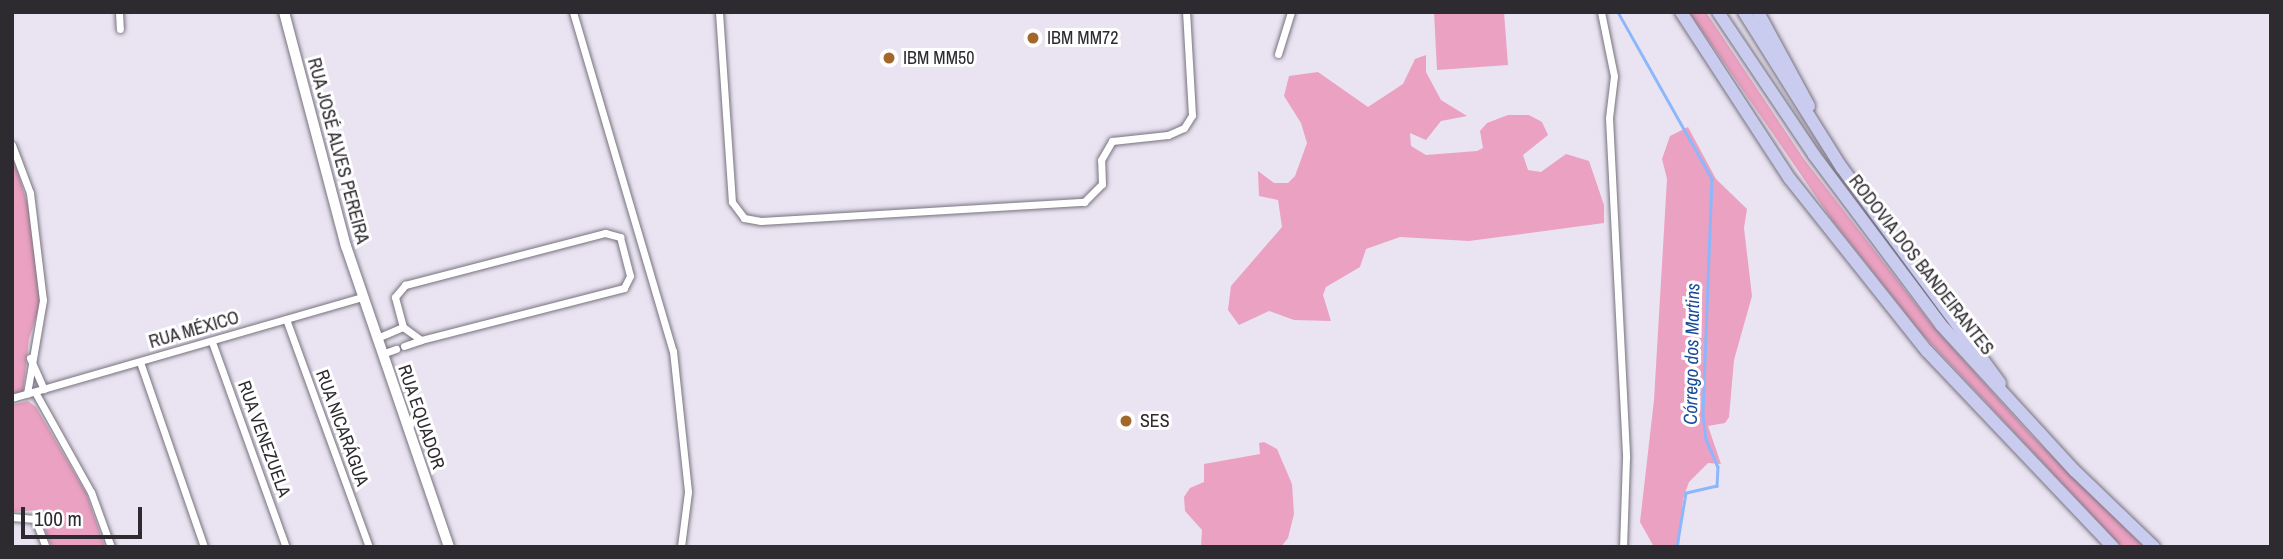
<!DOCTYPE html>
<meta charset="utf-8">
<style>
body{margin:0}
#map{position:relative;width:2283px;height:559px;overflow:hidden;background:#eae4f2;font-family:"Archivo Narrow",sans-serif}
div>[style]{position:absolute}
[style*='--x']{left:calc(var(--x)*1px);top:calc(var(--y)*1px);width:calc(var(--w)*1px);rotate:calc(var(--a)*1deg)}
.green>*{inset:0;background:#eba1c1}
.stream>*{height:2.5px;margin:-1.25px;padding:0 1.25px;transform-origin:1.25px;border-radius:1.25px;background:#8cb7fa}
.roads{filter:drop-shadow(0 0 2px #77727e) drop-shadow(0 0 2px #77727e)}
.minor>*{height:7px;margin:-3.5px;padding:0 3.5px;transform-origin:3.5px;border-radius:3.5px;background:#fff}
.secondary>*{height:10px;margin:-5px;padding:0 5px;transform-origin:5px;border-radius:5px;background:#fff}
.motorway>*{height:12px;margin:-6px;padding:0 6px;transform-origin:6px;border-radius:6px;background:#c9cbef}
.dots>*{width:19px;height:19px;translate:-50% -50%;box-sizing:border-box;border:4px solid #fff;border-radius:50%}
span{translate:-50% -50%;white-space:nowrap;text-align:center;line-height:1.15;-webkit-text-stroke:6px #fff;paint-order:stroke}
.poi-label{font-size:18px;color:#2d2a30}
.left{translate:0 -50%;text-align:left}
.street-label{font-size:18px;color:#2d2a30}
.water-label{font-size:19px;color:#194d99;font-style:italic}
.frame{position:absolute;inset:0;border:14px solid #2d2a30;pointer-events:none}
.scale{position:absolute;left:21px;top:507px;width:121px;height:32px;box-sizing:border-box;border:4px solid #2d2a30;border-top:0;padding-left:9px;font-size:21px;line-height:24px;white-space:nowrap;color:#2d2a30;-webkit-text-stroke:5px #fff;paint-order:stroke}
</style>
<div id="map">
<div class="green">
<i style="clip-path:polygon(1434px 12px,1504px 12px,1508px 65px,1437px 70px)"></i>
<i style="clip-path:polygon(1689px 12px,1706px 12px,1804px 159px,1932px 325px,2031px 435px,2144px 547px,2122px 547px,1922px 334px,1832px 220px)"></i>
<i style="clip-path:polygon(1426px 55px,1426px 72px,1441px 100px,1467px 116px,1441px 121px,1426px 140px,1410px 133px,1411px 146px,1426px 155px,1477px 151px,1483px 148px,1480px 131px,1487px 123px,1508px 115px,1529px 115px,1542px 122px,1548px 135px,1523px 155px,1528px 170px,1541px 172px,1566px 154px,1589px 161px,1604px 205px,1604px 223px,1469px 241px,1400px 237px,1366px 249px,1360px 267px,1326px 287px,1323px 295px,1331px 321px,1294px 320px,1269px 311px,1239px 325px,1228px 310px,1231px 286px,1282px 227px,1278px 200px,1259px 196px,1258px 171px,1274px 183px,1288px 183px,1295px 176px,1307px 143px,1301px 123px,1284px 96px,1289px 76px,1318px 72px,1368px 107px,1403px 84px,1415px 59px)"></i>
<i style="clip-path:polygon(1688px 127px,1716px 179px,1747px 209px,1744px 228px,1752px 296px,1734px 360px,1729px 417px,1725px 423px,1708px 426px,1721px 464px,1708px 463px,1689px 482px,1683px 499px,1679px 547px,1654px 547px,1640px 522px,1654px 400px,1667px 179px,1662px 159px,1670px 136px)"></i>
<i style="clip-path:polygon(12px 154px,28px 205px,41px 302px,29px 339px,23px 392px,12px 394px)"></i>
<i style="clip-path:polygon(28px 401px,36px 407px,86px 493px,105px 547px,52px 547px,37px 510px,12px 512px,12px 405px)"></i>
<i style="clip-path:polygon(1264px 442px,1277px 449px,1292px 484px,1294px 514px,1288px 538px,1281px 547px,1201px 547px,1202px 530px,1185px 511px,1184px 497px,1190px 488px,1204px 482px,1204px 464px,1260px 454px,1259px 443px)"></i>
</div>
<div class="stream">
<i style="--x:1618;--y:12;--w:192;--a:60.6"></i>
<i style="--x:1712;--y:179;--w:236;--a:92.2"></i>
<i style="--x:1703;--y:415;--w:24;--a:83"></i>
<i style="--x:1706;--y:439;--w:30;--a:67"></i>
<i style="--x:1718;--y:467;--w:19;--a:93"></i>
<i style="--x:1717;--y:486;--w:32;--a:167"></i>
<i style="--x:1686;--y:493;--w:55;--a:99.5"></i>
</div>
<div class="roads">
<div class="minor">
<i style="--x:119;--y:12;--w:17;--a:87"></i>
<i style="--x:573;--y:12;--w:353;--a:73.6"></i>
<i style="--x:673;--y:351;--w:142;--a:83.9"></i>
<i style="--x:688;--y:492;--w:55;--a:97.3"></i>
<i style="--x:719;--y:12;--w:190;--a:86.1"></i>
<i style="--x:732;--y:202;--w:20;--a:53"></i>
<i style="--x:744;--y:218;--w:17;--a:10"></i>
<i style="--x:761;--y:221;--w:324;--a:-3.4"></i>
<i style="--x:1084;--y:202;--w:25;--a:-45"></i>
<i style="--x:1102;--y:184;--w:24;--a:-92"></i>
<i style="--x:1101;--y:160;--w:22;--a:-60"></i>
<i style="--x:1112;--y:141;--w:56;--a:-6.1"></i>
<i style="--x:1168;--y:135;--w:17;--a:-24"></i>
<i style="--x:1184;--y:128;--w:15;--a:-58"></i>
<i style="--x:1192;--y:115;--w:103;--a:-93.3"></i>
<i style="--x:1601;--y:12;--w:65;--a:78.5"></i>
<i style="--x:1614;--y:76;--w:42;--a:96.8"></i>
<i style="--x:1609;--y:118;--w:340;--a:87.1"></i>
<i style="--x:1626;--y:458;--w:89;--a:91.9"></i>
<i style="--x:1278;--y:54;--w:44;--a:-72.8"></i>
<i style="--x:12;--y:145;--w:51;--a:69.4"></i>
<i style="--x:30;--y:193;--w:108;--a:83.1"></i>
<i style="--x:43;--y:300;--w:95;--a:99.7"></i>
<i style="--x:605;--y:233;--w:16;--a:15"></i>
<i style="--x:620;--y:237;--w:40;--a:75.6"></i>
<i style="--x:630;--y:276;--w:13;--a:117"></i>
<i style="--x:624;--y:288;--w:210;--a:165.6"></i>
<i style="--x:421;--y:340;--w:22;--a:-144"></i>
<i style="--x:403;--y:327;--w:31;--a:-105"></i>
<i style="--x:395;--y:297;--w:16;--a:-50"></i>
<i style="--x:405;--y:285;--w:207;--a:-14.6"></i>
<i style="--x:286;--y:319;--w:243;--a:70"></i>
<i style="--x:377;--y:338;--w:28;--a:-23"></i>
<i style="--x:212;--y:342;--w:218;--a:70.2"></i>
<i style="--x:404;--y:346;--w:18;--a:-19"></i>
<i style="--x:382;--y:354;--w:15;--a:-20"></i>
<i style="--x:30;--y:358;--w:34;--a:66"></i>
<i style="--x:140;--y:362;--w:196;--a:70.9"></i>
<i style="--x:35;--y:392;--w:115;--a:60.8"></i>
<i style="--x:91;--y:492;--w:59;--a:70"></i>
<i style="--x:12;--y:398;--w:365;--a:-16.1"></i>
<i style="--x:12;--y:517;--w:23;--a:5"></i>
<i style="--x:35;--y:519;--w:30;--a:69"></i>
</div>
<div class="secondary">
<i style="--x:284;--y:12;--w:242;--a:75.2"></i>
<i style="--x:346;--y:246;--w:318;--a:71.1"></i>
</div>
<div class="motorway">
<i style="--x:1681;--y:12;--w:199;--a:56.9"></i>
<i style="--x:1790;--y:179;--w:220;--a:51.5"></i>
<i style="--x:1927;--y:351;--w:270;--a:46.5"></i>
<i style="--x:1718;--y:12;--w:172;--a:56.1"></i>
<i style="--x:1814;--y:155;--w:212;--a:53.2"></i>
<i style="--x:1941;--y:325;--w:198;--a:47.5"></i>
<i style="--x:2075;--y:471;--w:110;--a:43.9"></i>
<i style="--x:1744;--y:12;--w:184;--a:57.9"></i>
<i style="--x:1842;--y:168;--w:267;--a:53.7"></i>
<i style="--x:1758;--y:12;--w:107;--a:61.5"></i>
</div>
</div>
<div class="dots">
<i style="left:1033px;top:38px;background:#a36729"></i>
<i style="left:889px;top:58px;background:#a36729"></i>
<i style="left:1126px;top:421px;background:#a36729"></i>
</div>
<div class="poi-label">
<span class="left" style="left:1047px;top:38px">IBM MM72</span>
<span class="left" style="left:903px;top:58px">IBM MM50</span>
<span class="left" style="left:1140px;top:421px">SES</span>
</div>
<div class="street-label">
<span style="left:338px;top:151px;rotate:75deg">RUA JOSÉ ALVES PEREIRA</span>
<span style="left:1921px;top:265px;rotate:52deg">RODOVIA DOS BANDEIRANTES</span>
<span style="left:194px;top:330px;rotate:-16deg">RUA MÉXICO</span>
<span style="left:421px;top:417px;rotate:71deg">RUA EQUADOR</span>
<span style="left:342px;top:428px;rotate:70deg">RUA NICARÁGUA</span>
<span style="left:264px;top:439px;rotate:70deg">RUA VENEZUELA</span>
</div>
<div class="water-label">
<span style="left:1692px;top:354px;rotate:-89deg">Córrego dos Martins</span>
</div>
<div class="frame"></div>
<div class="scale">100 m</div>
</div>
